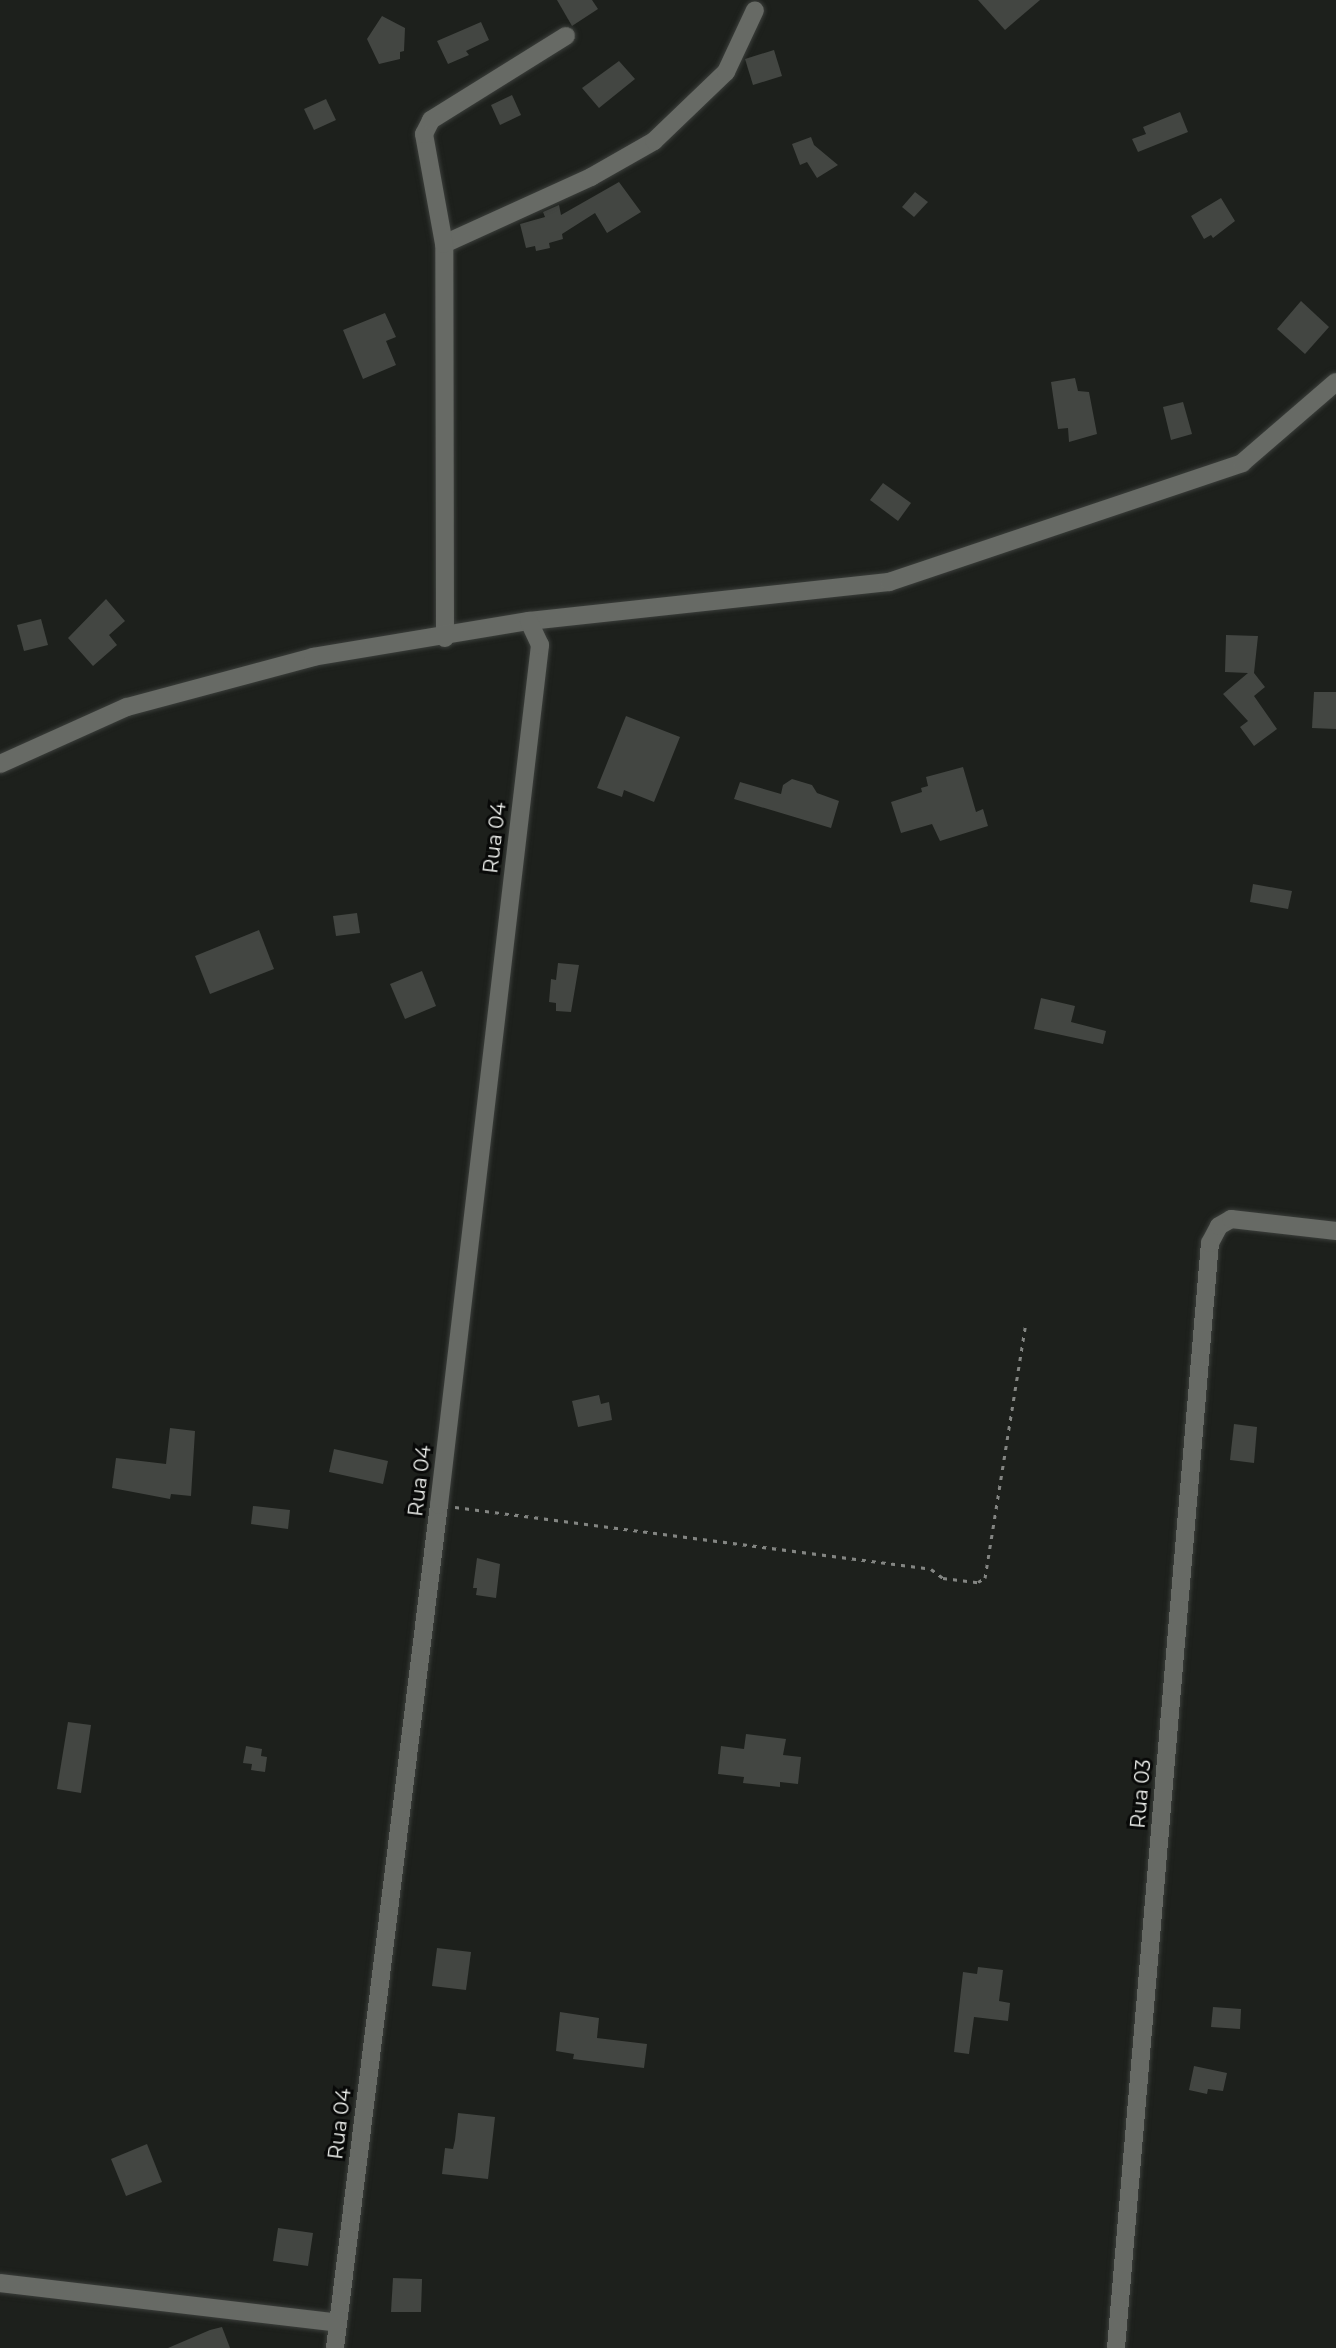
<!DOCTYPE html>
<style>
body{margin:0}
#map{position:relative;width:1336px;height:2348px;overflow:hidden;background:#1d201c;font-family:Montserrat,sans-serif}
div>[style]{position:absolute}
[style*='--x']{left:calc(var(--x)*1px);top:calc(var(--y)*1px);width:calc(var(--w)*1px);rotate:calc(var(--a)*1deg)}
.building>*{inset:0;background:#434642}
.path>*{height:3px;margin-top:-1.5px;transform-origin:0;background:repeating-linear-gradient(90deg,#838582 0 4px,transparent 0 10px)}
.roads{filter:drop-shadow(0 0 2px #3b3e3b) drop-shadow(0 0 2px #3b3e3b)}
.minor>*{height:18px;margin:-9px;padding:0 9px;transform-origin:9px;border-radius:9px;background:#676a65}
span{translate:-50% -50%;white-space:nowrap;text-align:center;line-height:1.15;-webkit-text-stroke:6px #080908;paint-order:stroke}
.street-label{font-size:20px;color:#f3f5f2}
</style>
<div id="map">
<div class="building">
<i style="clip-path:polygon(557px 0,592px 0,598px 9px,572px 26px)"></i>
<i style="clip-path:polygon(978px 0,1040px 0,1005px 30px)"></i>
<i style="clip-path:polygon(382px 16px,405px 28px,404px 51px,400px 52px,400px 59px,379px 64px,367px 39px)"></i>
<i style="clip-path:polygon(481px 22px,489px 40px,466px 51px,469px 55px,448px 64px,437px 41px)"></i>
<i style="clip-path:polygon(774px 50px,782px 76px,753px 85px,745px 59px)"></i>
<i style="clip-path:polygon(619px 61px,635px 79px,599px 108px,582px 88px)"></i>
<i style="clip-path:polygon(512px 95px,521px 115px,500px 125px,491px 105px)"></i>
<i style="clip-path:polygon(326px 99px,336px 120px,314px 130px,304px 109px)"></i>
<i style="clip-path:polygon(1180px 112px,1188px 132px,1138px 152px,1132px 139px,1146px 134px,1143px 127px)"></i>
<i style="clip-path:polygon(811px 137px,814px 145px,838px 165px,817px 178px,807px 162px,800px 165px,792px 144px)"></i>
<i style="clip-path:polygon(619px 182px,641px 212px,607px 233px,595px 213px,562px 234px,563px 239px,549px 243px,550px 248px,536px 251px,535px 246px,526px 248px,520px 224px,545px 217px,543px 212px,559px 205px,561px 215px)"></i>
<i style="clip-path:polygon(915px 192px,928px 202px,914px 217px,902px 207px)"></i>
<i style="clip-path:polygon(1221px 198px,1235px 221px,1213px 238px,1211px 235px,1204px 239px,1191px 216px)"></i>
<i style="clip-path:polygon(1301px 301px,1329px 327px,1305px 354px,1277px 329px)"></i>
<i style="clip-path:polygon(385px 313px,396px 337px,386px 341px,396px 365px,363px 379px,343px 330px)"></i>
<i style="clip-path:polygon(1075px 378px,1078px 391px,1089px 392px,1097px 434px,1069px 442px,1068px 428px,1058px 429px,1051px 382px)"></i>
<i style="clip-path:polygon(1183px 402px,1192px 434px,1171px 440px,1163px 407px)"></i>
<i style="clip-path:polygon(883px 483px,911px 503px,898px 521px,870px 500px)"></i>
<i style="clip-path:polygon(106px 599px,125px 621px,109px 635px,117px 645px,93px 666px,68px 638px)"></i>
<i style="clip-path:polygon(41px 619px,48px 645px,24px 651px,17px 625px)"></i>
<i style="clip-path:polygon(1226px 635px,1258px 636px,1254px 673px,1265px 687px,1254px 696px,1277px 729px,1254px 746px,1240px 727px,1248px 721px,1223px 694px,1248px 673px,1225px 672px)"></i>
<i style="clip-path:polygon(1314px 692px,1336px 692px,1336px 729px,1312px 728px)"></i>
<i style="clip-path:polygon(626px 716px,680px 737px,654px 802px,624px 790px,622px 797px,597px 788px)"></i>
<i style="clip-path:polygon(963px 767px,976px 812px,983px 809px,988px 826px,940px 841px,932px 824px,901px 833px,891px 802px,922px 792px,921px 788px,928px 786px,926px 777px)"></i>
<i style="clip-path:polygon(792px 779px,812px 785px,817px 793px,839px 801px,831px 828px,734px 799px,740px 782px,781px 794px,783px 785px)"></i>
<i style="clip-path:polygon(1253px 884px,1292px 891px,1288px 909px,1250px 902px)"></i>
<i style="clip-path:polygon(357px 913px,360px 933px,336px 936px,333px 916px)"></i>
<i style="clip-path:polygon(259px 930px,274px 969px,210px 994px,195px 956px)"></i>
<i style="clip-path:polygon(558px 963px,579px 965px,571px 1012px,556px 1011px,556px 1003px,549px 1002px,551px 979px,556px 980px)"></i>
<i style="clip-path:polygon(422px 971px,436px 1006px,405px 1019px,390px 984px)"></i>
<i style="clip-path:polygon(1041px 998px,1075px 1006px,1071px 1022px,1106px 1031px,1103px 1044px,1034px 1029px)"></i>
<i style="clip-path:polygon(599px 1395px,601px 1404px,609px 1402px,612px 1420px,578px 1427px,572px 1401px)"></i>
<i style="clip-path:polygon(1234px 1424px,1257px 1427px,1254px 1463px,1230px 1460px)"></i>
<i style="clip-path:polygon(170px 1428px,195px 1431px,191px 1496px,171px 1494px,170px 1499px,112px 1488px,116px 1458px,166px 1464px)"></i>
<i style="clip-path:polygon(334px 1449px,388px 1461px,383px 1484px,329px 1472px)"></i>
<i style="clip-path:polygon(253px 1506px,290px 1510px,288px 1529px,251px 1524px)"></i>
<i style="clip-path:polygon(477px 1558px,500px 1564px,496px 1598px,476px 1595px,477px 1588px,473px 1588px)"></i>
<i style="clip-path:polygon(68px 1722px,91px 1725px,81px 1793px,57px 1789px)"></i>
<i style="clip-path:polygon(746px 1734px,786px 1739px,783px 1755px,801px 1757px,798px 1784px,780px 1782px,780px 1787px,743px 1783px,744px 1777px,718px 1774px,721px 1746px,744px 1749px)"></i>
<i style="clip-path:polygon(246px 1746px,262px 1749px,261px 1756px,267px 1757px,265px 1772px,251px 1770px,252px 1764px,243px 1763px)"></i>
<i style="clip-path:polygon(437px 1948px,471px 1952px,466px 1990px,432px 1986px)"></i>
<i style="clip-path:polygon(978px 1967px,1003px 1970px,999px 2001px,1010px 2003px,1008px 2021px,974px 2017px,969px 2054px,954px 2052px,963px 1972px,977px 1974px)"></i>
<i style="clip-path:polygon(1213px 2007px,1241px 2009px,1240px 2029px,1211px 2027px)"></i>
<i style="clip-path:polygon(560px 2012px,599px 2018px,597px 2038px,647px 2044px,644px 2068px,573px 2059px,574px 2054px,556px 2051px)"></i>
<i style="clip-path:polygon(1194px 2066px,1227px 2073px,1223px 2091px,1208px 2089px,1207px 2094px,1189px 2090px)"></i>
<i style="clip-path:polygon(458px 2113px,495px 2117px,488px 2179px,442px 2174px,445px 2148px,453px 2149px,455px 2140px)"></i>
<i style="clip-path:polygon(147px 2144px,162px 2182px,126px 2196px,111px 2159px)"></i>
<i style="clip-path:polygon(278px 2228px,313px 2233px,308px 2266px,273px 2261px)"></i>
<i style="clip-path:polygon(393px 2278px,422px 2279px,421px 2312px,391px 2312px)"></i>
<i style="clip-path:polygon(222px 2327px,230px 2348px,168px 2348px,210px 2330px)"></i>
</div>
<div class="path">
<i style="--x:455;--y:1507;--w:480;--a:7.4"></i>
<i style="--x:931;--y:1569;--w:15;--a:37"></i>
<i style="--x:943;--y:1578;--w:35;--a:7"></i>
<i style="--x:978;--y:1582;--w:8;--a:-30"></i>
<i style="--x:985;--y:1578;--w:259;--a:-80.9"></i>
</div>
<div class="roads">
<div class="minor">
<i style="--x:444;--y:244;--w:162;--a:-24.5"></i>
<i style="--x:591;--y:177;--w:73;--a:-29.7"></i>
<i style="--x:654;--y:141;--w:100;--a:-43.8"></i>
<i style="--x:726;--y:72;--w:68;--a:-64.9"></i>
<i style="--x:445;--y:638;--w:394;--a:-90.1"></i>
<i style="--x:444;--y:244;--w:112;--a:-100.3"></i>
<i style="--x:424;--y:134;--w:16;--a:-63"></i>
<i style="--x:431;--y:120;--w:159;--a:-31.9"></i>
<i style="--x:0;--y:764;--w:139;--a:-24.2"></i>
<i style="--x:127;--y:707;--w:193;--a:-15"></i>
<i style="--x:313;--y:657;--w:219;--a:-9.5"></i>
<i style="--x:529;--y:621;--w:362;--a:-6.2"></i>
<i style="--x:889;--y:582;--w:373;--a:-18.6"></i>
<i style="--x:1242;--y:463;--w:124;--a:-40.8"></i>
<i style="--x:0;--y:2283;--w:340;--a:6.7"></i>
<i style="--x:335;--y:2348;--w:849;--a:-82.97"></i>
<i style="--x:439;--y:1505;--w:866;--a:-83.3"></i>
<i style="--x:540;--y:645;--w:26;--a:-115"></i>
<i style="--x:1116;--y:2348;--w:1109;--a:-85.14"></i>
<i style="--x:1210;--y:1243;--w:19;--a:-62"></i>
<i style="--x:1219;--y:1226;--w:14;--a:-30"></i>
<i style="--x:1231;--y:1219;--w:106;--a:6.5"></i>
</div>
</div>
<div class="street-label">
<span style="left:495px;top:838px;rotate:-83deg">Rua 04</span>
<span style="left:420px;top:1481px;rotate:-83deg">Rua 04</span>
<span style="left:1141px;top:1794px;rotate:-85deg">Rua 03</span>
<span style="left:340px;top:2124px;rotate:-83deg">Rua 04</span>
</div>
</div>
